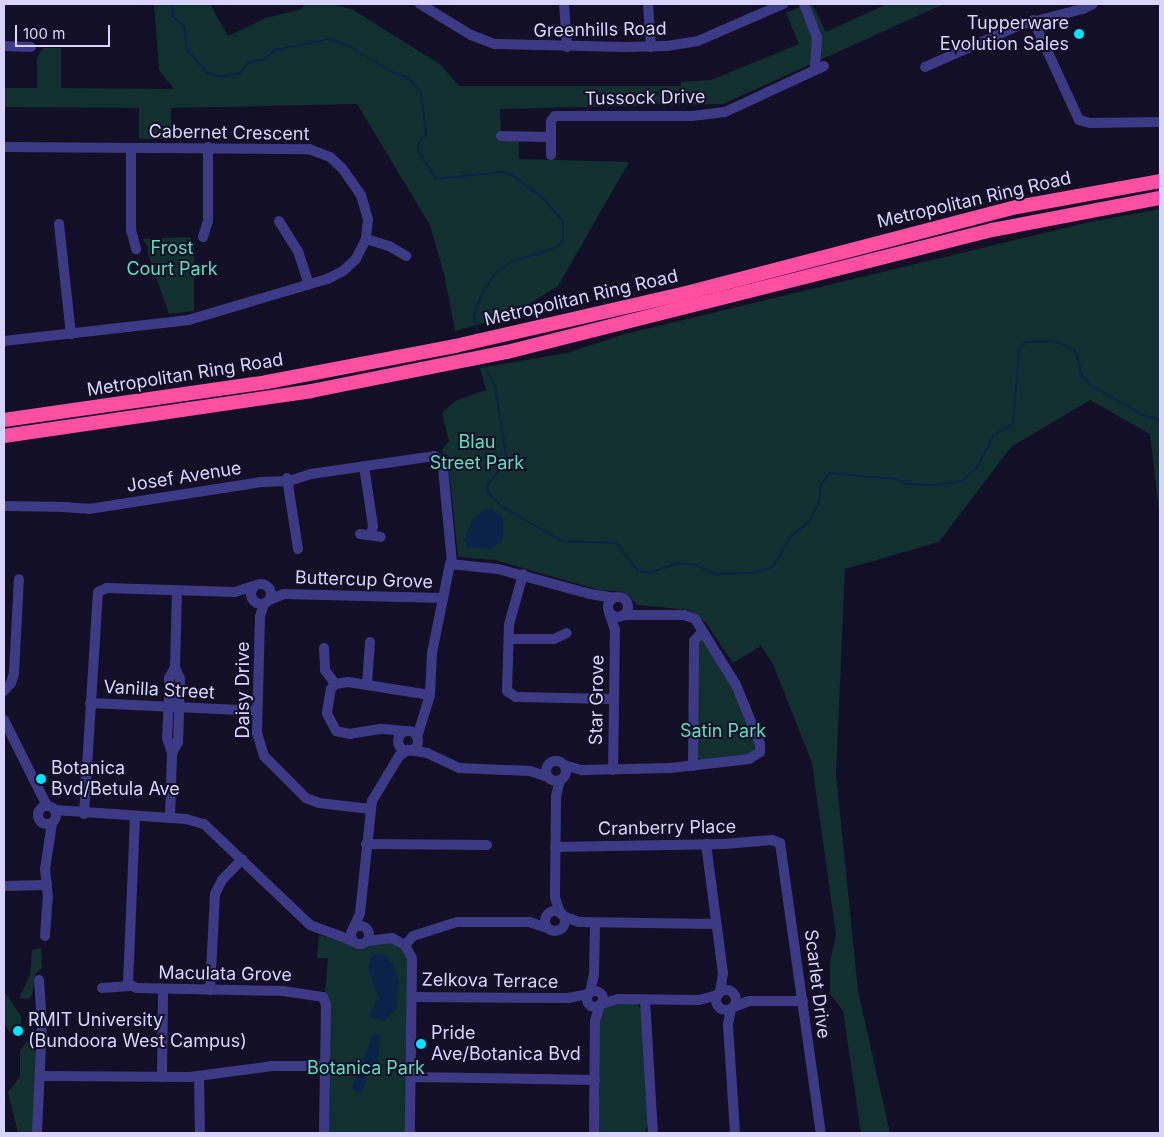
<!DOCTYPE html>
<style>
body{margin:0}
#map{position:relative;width:1164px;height:1137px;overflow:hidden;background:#130f26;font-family:Inter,sans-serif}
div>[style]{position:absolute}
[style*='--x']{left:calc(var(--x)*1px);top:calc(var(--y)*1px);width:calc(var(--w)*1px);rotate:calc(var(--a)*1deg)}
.green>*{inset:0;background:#12302f}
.water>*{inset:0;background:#0c2248}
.stream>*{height:2px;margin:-1px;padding:0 1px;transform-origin:1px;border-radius:1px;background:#0c2248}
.minor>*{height:10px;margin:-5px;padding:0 5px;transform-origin:5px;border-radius:5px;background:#3d3a85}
.minor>.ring{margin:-5px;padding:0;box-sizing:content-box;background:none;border:10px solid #3d3a85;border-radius:50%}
.highway>*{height:14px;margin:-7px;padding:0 7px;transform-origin:7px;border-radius:7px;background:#ff4fa3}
.dots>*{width:14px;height:14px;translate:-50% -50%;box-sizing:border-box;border:2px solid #130f26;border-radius:50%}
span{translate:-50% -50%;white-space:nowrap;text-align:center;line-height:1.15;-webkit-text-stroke:4px #130f26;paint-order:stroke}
.poi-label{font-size:18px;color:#d9d4ff}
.right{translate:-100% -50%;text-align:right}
.left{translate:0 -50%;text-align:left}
.street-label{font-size:18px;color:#d9d4ff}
.park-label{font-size:18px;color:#5fe0c0}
.frame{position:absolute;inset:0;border:5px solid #d9d4ff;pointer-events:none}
.scale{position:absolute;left:15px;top:25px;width:95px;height:22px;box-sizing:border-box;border:2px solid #d9d4ff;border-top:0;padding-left:6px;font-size:15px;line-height:18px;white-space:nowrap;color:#d9d4ff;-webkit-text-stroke:4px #130f26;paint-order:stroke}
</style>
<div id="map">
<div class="green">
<i style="clip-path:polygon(154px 4px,210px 4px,228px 36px,266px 18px,302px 9px,304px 4px,331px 4px,352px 9px,441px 65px,459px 86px,681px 86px,681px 82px,711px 80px,799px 44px,786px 13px,807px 4px,812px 4px,826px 32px,887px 4px,944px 4px,723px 104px,500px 109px,501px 139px,519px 140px,519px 159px,629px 162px,558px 286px,508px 317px,455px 331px,445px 278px,430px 225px,357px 104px,171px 108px,171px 139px,139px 139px,139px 108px,4px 107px,4px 88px,37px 88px,37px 58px,43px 48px,61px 48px,61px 88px,174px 89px,159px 70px)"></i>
<i style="clip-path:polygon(1160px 209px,1160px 520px,1150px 434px,1090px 400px,1011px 447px,939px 542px,845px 569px,836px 774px,858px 991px,890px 1133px,861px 1133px,843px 1011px,830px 994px,830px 962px,836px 935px,812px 763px,773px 664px,761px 646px,733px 663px,706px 623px,689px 610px,638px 605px,623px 592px,599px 590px,495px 560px,458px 557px,448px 459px,441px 451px,449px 441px,442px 413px,455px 401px,486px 390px,480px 368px,567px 353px,625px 334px,1090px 222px)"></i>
<i style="clip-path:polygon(190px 237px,194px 246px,194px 311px,169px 314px,148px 254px,148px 247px,142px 239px)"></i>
<i style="clip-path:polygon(701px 637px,733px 688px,756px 745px,753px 754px,701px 760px,696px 756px,697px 640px)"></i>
<i style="clip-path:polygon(319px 935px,357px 946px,373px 942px,394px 942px,406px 953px,409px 965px,407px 1133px,326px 1133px,325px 994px,328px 958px,317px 958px)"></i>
<i style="clip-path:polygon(41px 948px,42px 968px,35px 974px,32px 995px,29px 999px,19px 998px,30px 975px,32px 950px)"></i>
<i style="clip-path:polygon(4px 991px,21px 1016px,21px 1032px,16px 1035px,10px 1033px,4px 1023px)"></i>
<i style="clip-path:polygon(611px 1003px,637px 1004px,642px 1010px,648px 1123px,645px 1133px,596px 1133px,600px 1091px,598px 1017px,603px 1008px)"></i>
<i style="clip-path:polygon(27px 1041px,36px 1041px,33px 1133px,18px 1133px,8px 1092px,20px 1077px,20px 1051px)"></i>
</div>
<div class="water">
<i style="clip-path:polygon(491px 509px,503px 517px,503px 539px,491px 549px,467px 547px,464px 541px,472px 520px,484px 510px)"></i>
<i style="clip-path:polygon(377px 954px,385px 955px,393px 964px,399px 981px,397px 1008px,384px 1022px,369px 1017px,376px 1000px,380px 1000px,368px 970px,370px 958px)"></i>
<i style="clip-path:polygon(373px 1034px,381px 1035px,377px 1065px,369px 1073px,361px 1092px,355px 1092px,352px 1088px)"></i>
</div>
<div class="stream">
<i style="--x:172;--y:4;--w:12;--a:85"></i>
<i style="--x:173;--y:16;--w:17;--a:45"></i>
<i style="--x:185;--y:28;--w:20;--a:87"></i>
<i style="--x:186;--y:48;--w:33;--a:50"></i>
<i style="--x:207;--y:73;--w:16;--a:15"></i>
<i style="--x:222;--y:77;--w:18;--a:-13"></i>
<i style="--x:240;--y:73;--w:13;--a:-51"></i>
<i style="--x:248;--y:63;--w:18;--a:-13"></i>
<i style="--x:266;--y:59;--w:13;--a:-45"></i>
<i style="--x:275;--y:50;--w:55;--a:-11.5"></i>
<i style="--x:329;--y:39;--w:21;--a:19"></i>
<i style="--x:349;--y:46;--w:52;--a:31"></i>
<i style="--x:394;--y:73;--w:16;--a:18"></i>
<i style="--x:409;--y:78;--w:19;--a:51"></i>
<i style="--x:421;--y:93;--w:41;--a:83"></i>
<i style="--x:426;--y:134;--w:11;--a:131"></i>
<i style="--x:419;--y:142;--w:9;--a:96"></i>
<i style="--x:418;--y:151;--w:33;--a:57"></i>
<i style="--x:436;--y:179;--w:67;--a:-6"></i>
<i style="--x:503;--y:172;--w:9;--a:18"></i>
<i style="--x:512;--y:175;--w:36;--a:36"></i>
<i style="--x:541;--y:196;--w:33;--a:49"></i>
<i style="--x:563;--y:221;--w:18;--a:90"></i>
<i style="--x:563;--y:239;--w:9;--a:122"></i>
<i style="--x:558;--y:247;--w:47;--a:162.7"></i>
<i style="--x:513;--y:261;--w:19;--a:148"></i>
<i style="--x:497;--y:271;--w:27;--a:124"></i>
<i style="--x:482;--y:293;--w:23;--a:110"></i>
<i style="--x:474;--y:315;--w:15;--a:79"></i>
<i style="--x:484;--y:366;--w:22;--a:60"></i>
<i style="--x:495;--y:385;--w:77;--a:81"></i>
<i style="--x:507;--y:461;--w:32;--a:129"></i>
<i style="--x:487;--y:486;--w:8;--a:76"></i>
<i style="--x:489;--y:494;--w:19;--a:43"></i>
<i style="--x:503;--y:507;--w:68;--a:30"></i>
<i style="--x:562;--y:541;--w:55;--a:2.1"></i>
<i style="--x:617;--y:543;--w:34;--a:53"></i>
<i style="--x:637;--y:570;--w:13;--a:13"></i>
<i style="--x:650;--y:573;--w:30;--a:-20"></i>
<i style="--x:678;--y:563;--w:17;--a:7"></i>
<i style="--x:695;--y:565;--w:22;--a:24"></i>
<i style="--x:715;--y:574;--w:37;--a:-2"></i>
<i style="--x:752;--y:573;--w:22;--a:-16"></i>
<i style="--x:773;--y:567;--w:36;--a:-60"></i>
<i style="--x:791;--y:536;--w:23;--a:-38"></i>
<i style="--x:809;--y:522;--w:22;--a:-63"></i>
<i style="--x:819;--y:502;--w:17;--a:-83"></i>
<i style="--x:821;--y:485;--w:14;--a:-56"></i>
<i style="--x:829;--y:473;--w:66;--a:5.2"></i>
<i style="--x:895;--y:479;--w:15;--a:20"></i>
<i style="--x:909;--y:484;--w:27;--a:2"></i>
<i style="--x:936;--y:485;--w:26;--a:-9"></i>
<i style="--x:962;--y:481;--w:20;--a:-41"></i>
<i style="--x:977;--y:468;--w:36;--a:-63"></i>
<i style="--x:993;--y:436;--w:23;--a:-31"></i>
<i style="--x:1013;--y:424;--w:75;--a:-85.4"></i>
<i style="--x:1019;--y:349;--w:10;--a:-45"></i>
<i style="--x:1026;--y:342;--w:27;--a:-2"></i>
<i style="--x:1053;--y:341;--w:24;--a:22"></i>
<i style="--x:1075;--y:350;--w:27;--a:75"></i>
<i style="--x:1082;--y:376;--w:12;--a:48"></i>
<i style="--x:1090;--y:385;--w:61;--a:29.5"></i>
<i style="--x:1143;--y:415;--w:17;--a:17"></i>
<i style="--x:1159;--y:420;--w:3;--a:-72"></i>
</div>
<div class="minor">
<i style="--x:420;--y:4;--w:60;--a:31.3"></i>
<i style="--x:471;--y:35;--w:26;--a:21"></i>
<i style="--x:495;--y:44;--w:130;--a:1.3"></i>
<i style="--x:625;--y:47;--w:42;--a:-1.4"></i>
<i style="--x:667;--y:46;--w:31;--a:-9"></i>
<i style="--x:698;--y:41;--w:93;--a:-23.5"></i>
<i style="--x:564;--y:4;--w:43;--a:86"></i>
<i style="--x:648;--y:4;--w:43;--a:86"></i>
<i style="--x:804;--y:4;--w:36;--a:69"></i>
<i style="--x:817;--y:38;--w:32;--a:94"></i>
<i style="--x:1033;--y:20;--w:110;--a:65.3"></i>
<i style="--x:1079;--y:120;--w:11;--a:15"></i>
<i style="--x:1090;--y:123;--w:70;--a:-0.8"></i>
<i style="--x:4;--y:46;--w:27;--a:2"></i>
<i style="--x:925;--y:67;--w:104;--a:-23.9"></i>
<i style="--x:1020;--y:25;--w:65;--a:-14.3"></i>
<i style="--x:1083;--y:9;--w:11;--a:-27"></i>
<i style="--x:501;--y:136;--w:50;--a:1.1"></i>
<i style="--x:4;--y:147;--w:305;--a:0.4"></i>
<i style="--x:309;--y:149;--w:22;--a:21"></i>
<i style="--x:330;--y:157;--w:16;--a:43"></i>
<i style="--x:342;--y:168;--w:33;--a:55"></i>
<i style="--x:361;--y:195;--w:25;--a:74"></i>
<i style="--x:368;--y:219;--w:20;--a:96"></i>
<i style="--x:366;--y:239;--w:22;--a:117"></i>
<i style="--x:356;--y:259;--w:18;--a:137"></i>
<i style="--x:343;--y:271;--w:18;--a:153"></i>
<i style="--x:327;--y:279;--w:144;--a:163.5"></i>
<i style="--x:189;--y:320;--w:186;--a:173.5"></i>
<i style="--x:131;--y:148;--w:82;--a:90"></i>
<i style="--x:131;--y:230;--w:20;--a:75"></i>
<i style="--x:551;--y:155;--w:34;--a:-90"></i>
<i style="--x:551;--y:121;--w:6;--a:-51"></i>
<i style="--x:555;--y:116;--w:137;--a:0"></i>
<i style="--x:692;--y:116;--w:33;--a:-7"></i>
<i style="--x:725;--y:112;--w:109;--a:-24.9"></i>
<i style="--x:279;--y:221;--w:36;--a:58"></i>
<i style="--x:298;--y:251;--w:35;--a:72"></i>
<i style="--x:59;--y:224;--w:111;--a:83.8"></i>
<i style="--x:203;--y:237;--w:17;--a:-73"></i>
<i style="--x:208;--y:221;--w:74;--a:-90"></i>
<i style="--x:366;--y:239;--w:24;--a:17"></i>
<i style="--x:389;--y:246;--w:20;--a:30"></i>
<i style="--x:364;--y:466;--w:61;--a:81.5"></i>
<i style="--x:373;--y:526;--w:8;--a:104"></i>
<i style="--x:287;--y:478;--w:72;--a:81.2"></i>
<i style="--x:4;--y:506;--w:64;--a:0.9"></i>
<i style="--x:63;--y:507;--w:26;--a:4"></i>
<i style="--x:89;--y:509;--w:174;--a:-8.9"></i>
<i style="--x:261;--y:482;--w:28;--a:-2"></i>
<i style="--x:289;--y:481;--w:23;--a:-18"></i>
<i style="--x:311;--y:474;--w:124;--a:-8.3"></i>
<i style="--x:434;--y:456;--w:8;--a:30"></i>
<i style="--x:441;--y:460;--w:8;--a:76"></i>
<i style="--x:443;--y:468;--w:95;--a:84.6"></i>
<i style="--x:360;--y:534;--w:21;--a:8"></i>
<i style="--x:523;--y:574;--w:53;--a:105.4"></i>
<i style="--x:509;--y:625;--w:66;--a:91.7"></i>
<i style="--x:507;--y:691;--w:11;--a:34"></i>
<i style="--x:516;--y:697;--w:98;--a:1.2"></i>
<i class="ring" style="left:251px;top:584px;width:10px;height:10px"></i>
<i class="ring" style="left:608px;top:597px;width:10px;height:10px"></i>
<i style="--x:269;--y:600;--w:16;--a:-22"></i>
<i style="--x:284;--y:594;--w:159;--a:1.4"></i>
<i style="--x:264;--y:603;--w:15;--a:106"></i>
<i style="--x:260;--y:617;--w:116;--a:91.5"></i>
<i style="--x:257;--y:733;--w:24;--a:73"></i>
<i style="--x:264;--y:756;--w:59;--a:45"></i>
<i style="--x:306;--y:798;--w:14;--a:21"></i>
<i style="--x:319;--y:803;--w:52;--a:6.6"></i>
<i style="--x:609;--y:612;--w:19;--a:72"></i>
<i style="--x:615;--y:630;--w:140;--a:90.8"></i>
<i style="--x:509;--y:639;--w:45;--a:0"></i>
<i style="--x:554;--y:639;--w:14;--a:-25"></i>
<i style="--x:324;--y:648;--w:22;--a:87"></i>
<i style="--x:325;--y:670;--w:17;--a:54"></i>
<i style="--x:367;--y:684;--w:42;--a:-85.9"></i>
<i style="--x:4;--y:691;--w:11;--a:-49"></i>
<i style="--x:11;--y:683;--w:10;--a:-73"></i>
<i style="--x:14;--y:673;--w:94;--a:-87"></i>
<i style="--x:90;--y:703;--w:167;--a:2.7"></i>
<i style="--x:4;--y:720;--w:96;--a:63.4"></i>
<i style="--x:405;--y:731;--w:25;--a:-175"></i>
<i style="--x:380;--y:729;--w:30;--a:171"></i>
<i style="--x:350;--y:734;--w:14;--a:-168"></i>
<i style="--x:336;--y:731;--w:20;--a:-117"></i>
<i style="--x:327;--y:713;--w:24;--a:-81"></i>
<i style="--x:331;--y:689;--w:6;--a:-51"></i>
<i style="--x:335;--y:684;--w:13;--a:-9"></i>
<i style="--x:348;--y:682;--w:83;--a:9"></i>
<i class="ring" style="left:398px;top:731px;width:10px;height:10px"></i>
<i style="--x:417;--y:737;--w:44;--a:-72.8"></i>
<i style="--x:430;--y:695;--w:42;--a:-87.3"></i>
<i style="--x:432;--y:653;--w:91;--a:-78.6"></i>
<i style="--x:450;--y:564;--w:48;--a:5.9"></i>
<i style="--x:498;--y:569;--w:95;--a:15.2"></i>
<i style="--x:590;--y:594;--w:24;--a:9"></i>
<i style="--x:410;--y:750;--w:17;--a:10"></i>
<i style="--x:427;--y:753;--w:35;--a:25"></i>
<i style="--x:459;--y:768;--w:71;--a:2.4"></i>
<i style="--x:530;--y:771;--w:19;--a:18"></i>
<i style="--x:172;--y:753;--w:13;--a:-61"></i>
<i style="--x:178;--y:742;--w:34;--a:-88"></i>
<i style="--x:179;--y:708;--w:29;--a:-88"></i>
<i style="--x:180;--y:679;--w:13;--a:-113"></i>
<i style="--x:175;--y:667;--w:76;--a:-88.5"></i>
<i class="ring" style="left:546px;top:761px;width:10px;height:10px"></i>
<i style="--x:564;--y:765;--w:19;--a:16"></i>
<i style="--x:582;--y:770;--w:88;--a:-1.3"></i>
<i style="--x:670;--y:768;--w:80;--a:-6.5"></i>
<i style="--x:749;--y:759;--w:13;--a:-32"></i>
<i style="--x:760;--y:752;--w:8;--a:-90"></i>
<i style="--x:760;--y:744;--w:64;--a:-112.1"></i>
<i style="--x:736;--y:685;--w:78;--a:-121.8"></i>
<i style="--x:695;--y:619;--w:12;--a:-160"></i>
<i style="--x:684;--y:615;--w:61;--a:180"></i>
<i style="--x:693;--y:766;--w:125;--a:-89.5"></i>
<i style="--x:694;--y:641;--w:13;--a:-48"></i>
<i style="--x:560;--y:780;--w:16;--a:104"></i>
<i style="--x:556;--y:796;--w:101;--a:90.6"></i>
<i style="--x:555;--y:897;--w:17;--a:73"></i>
<i class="ring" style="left:38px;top:806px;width:8px;height:8px"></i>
<i style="--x:55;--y:810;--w:131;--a:3.9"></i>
<i style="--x:186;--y:819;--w:19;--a:16"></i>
<i style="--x:204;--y:824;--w:146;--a:43.6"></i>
<i style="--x:310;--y:925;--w:46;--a:20.4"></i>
<i style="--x:84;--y:814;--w:222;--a:-86.4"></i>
<i style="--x:98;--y:592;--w:10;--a:-24"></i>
<i style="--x:107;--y:588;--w:128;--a:1.8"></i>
<i style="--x:235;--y:592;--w:20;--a:-18"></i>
<i style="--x:135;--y:817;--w:167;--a:92.4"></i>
<i style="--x:128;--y:984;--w:10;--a:24"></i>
<i style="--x:137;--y:988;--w:146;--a:1.2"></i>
<i style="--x:283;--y:991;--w:40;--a:8.5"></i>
<i style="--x:323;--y:997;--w:9;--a:69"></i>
<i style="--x:326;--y:1005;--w:128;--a:90.9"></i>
<i style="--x:170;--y:818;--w:65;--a:-88.2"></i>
<i style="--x:172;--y:753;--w:16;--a:-108"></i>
<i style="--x:167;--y:738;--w:40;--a:-87.1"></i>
<i style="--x:169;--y:698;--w:20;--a:-90"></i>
<i style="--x:169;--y:678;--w:13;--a:-61"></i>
<i style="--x:366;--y:844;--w:121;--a:0.5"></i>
<i style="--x:706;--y:844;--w:130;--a:82.5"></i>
<i style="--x:723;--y:973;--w:19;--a:99"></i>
<i style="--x:555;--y:847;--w:169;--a:-1"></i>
<i style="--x:724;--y:844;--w:48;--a:-4.8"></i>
<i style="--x:772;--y:840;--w:9;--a:21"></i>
<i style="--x:780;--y:843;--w:293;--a:82"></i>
<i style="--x:4;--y:886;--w:43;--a:-1.3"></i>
<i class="ring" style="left:545px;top:911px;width:10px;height:10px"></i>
<i style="--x:563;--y:916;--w:17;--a:21"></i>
<i style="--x:579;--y:922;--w:137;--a:0.8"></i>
<i class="ring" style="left:351px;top:926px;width:8px;height:8px"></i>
<i style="--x:353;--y:929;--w:17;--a:-66"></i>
<i style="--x:360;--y:913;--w:113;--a:-83.9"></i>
<i style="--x:372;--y:801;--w:52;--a:-59"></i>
<i style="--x:399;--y:756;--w:11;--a:-34"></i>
<i style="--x:45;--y:936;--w:39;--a:-86"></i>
<i style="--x:48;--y:897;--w:28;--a:-96"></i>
<i style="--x:45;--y:869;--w:47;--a:-81.3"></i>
<i style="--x:367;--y:941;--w:25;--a:-7"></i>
<i style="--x:392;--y:938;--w:15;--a:28"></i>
<i style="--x:405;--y:945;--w:15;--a:62"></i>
<i style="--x:412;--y:958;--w:175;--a:90.7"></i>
<i style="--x:405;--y:945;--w:12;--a:-48"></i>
<i style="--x:413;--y:936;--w:46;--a:-17.7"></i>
<i style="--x:457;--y:922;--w:72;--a:0"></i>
<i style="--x:529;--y:922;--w:19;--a:18"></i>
<i style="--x:102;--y:988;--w:28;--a:-4"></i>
<i style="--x:210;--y:990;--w:96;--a:-87"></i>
<i style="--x:215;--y:894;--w:16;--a:-63"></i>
<i style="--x:222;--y:880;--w:29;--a:-46"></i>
<i class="ring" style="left:716px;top:990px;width:10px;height:10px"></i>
<i class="ring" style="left:587px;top:991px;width:6px;height:6px"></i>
<i style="--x:590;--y:992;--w:17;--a:-77"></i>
<i style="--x:594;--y:975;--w:52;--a:-88.9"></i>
<i style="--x:412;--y:997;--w:156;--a:0.4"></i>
<i style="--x:568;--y:998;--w:20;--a:-11"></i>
<i style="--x:645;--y:1000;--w:133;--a:86.6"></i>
<i style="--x:601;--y:1004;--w:18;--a:-16"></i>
<i style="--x:618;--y:999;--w:81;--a:0.7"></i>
<i style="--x:699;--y:1000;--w:20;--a:-15"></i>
<i style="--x:734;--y:1007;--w:16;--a:-22"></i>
<i style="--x:749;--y:1001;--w:54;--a:0"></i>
<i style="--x:731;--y:1009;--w:16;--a:101"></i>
<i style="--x:728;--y:1025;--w:108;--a:86.3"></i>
<i style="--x:40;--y:1076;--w:150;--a:0.4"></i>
<i style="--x:190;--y:1077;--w:83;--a:-7.6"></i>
<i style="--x:272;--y:1066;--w:51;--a:0"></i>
<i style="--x:162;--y:1077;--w:88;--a:-89.3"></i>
<i style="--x:199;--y:1077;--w:56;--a:89"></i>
<i style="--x:411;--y:1077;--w:184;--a:0.9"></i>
<i style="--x:37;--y:1133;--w:110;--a:-87.4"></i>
<i style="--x:42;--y:1023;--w:43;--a:-94"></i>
<i style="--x:594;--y:1133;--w:112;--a:-89.5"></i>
<i style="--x:595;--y:1021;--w:17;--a:-73"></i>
</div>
<div class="highway">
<i style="--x:4;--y:420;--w:266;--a:-8.2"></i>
<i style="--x:267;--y:382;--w:191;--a:-10.8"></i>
<i style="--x:455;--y:346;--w:237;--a:-12.9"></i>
<i style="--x:686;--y:293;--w:342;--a:-14.6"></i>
<i style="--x:1017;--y:207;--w:145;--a:-10.3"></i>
<i style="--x:4;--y:436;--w:310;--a:-8.3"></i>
<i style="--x:311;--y:391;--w:200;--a:-11.3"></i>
<i style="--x:507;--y:352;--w:500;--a:-14.12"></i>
<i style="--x:992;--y:230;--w:171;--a:-10.8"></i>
</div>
<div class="dots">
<i style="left:1079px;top:34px;background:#00e5ff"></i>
<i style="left:41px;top:779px;background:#00e5ff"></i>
<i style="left:18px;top:1031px;background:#00e5ff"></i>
<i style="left:421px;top:1044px;background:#00e5ff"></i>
</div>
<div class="poi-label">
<span class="right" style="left:1069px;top:34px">Tupperware<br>Evolution Sales</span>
<span class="left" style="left:51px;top:779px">Botanica<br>Bvd/Betula Ave</span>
<span class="left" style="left:28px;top:1031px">RMIT University<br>(Bundoora West Campus)</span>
<span class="left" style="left:431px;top:1044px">Pride<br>Ave/Botanica Bvd</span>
</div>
<div class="street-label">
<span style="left:600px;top:30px;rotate:-1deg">Greenhills Road</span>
<span style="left:645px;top:98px;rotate:-1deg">Tussock Drive</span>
<span style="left:229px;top:133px;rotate:1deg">Cabernet Crescent</span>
<span style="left:974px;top:200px;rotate:-13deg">Metropolitan Ring Road</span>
<span style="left:581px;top:298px;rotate:-13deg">Metropolitan Ring Road</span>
<span style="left:185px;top:375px;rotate:-9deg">Metropolitan Ring Road</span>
<span style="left:184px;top:477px;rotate:-9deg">Josef Avenue</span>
<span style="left:364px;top:580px;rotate:2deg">Buttercup Grove</span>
<span style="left:159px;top:690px;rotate:3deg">Vanilla Street</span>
<span style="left:243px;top:690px;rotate:-90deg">Daisy Drive</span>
<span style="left:597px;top:700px;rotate:-89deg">Star Grove</span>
<span style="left:667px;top:828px;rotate:-1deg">Cranberry Place</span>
<span style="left:225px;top:974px;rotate:1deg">Maculata Grove</span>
<span style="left:490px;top:981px;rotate:1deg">Zelkova Terrace</span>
<span style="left:817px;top:984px;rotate:83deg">Scarlet Drive</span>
</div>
<div class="park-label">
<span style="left:172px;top:259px">Frost<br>Court Park</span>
<span style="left:477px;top:453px">Blau<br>Street Park</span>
<span style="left:723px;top:731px">Satin Park</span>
<span style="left:366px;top:1068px">Botanica Park</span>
</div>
<div class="frame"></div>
<div class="scale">100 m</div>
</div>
